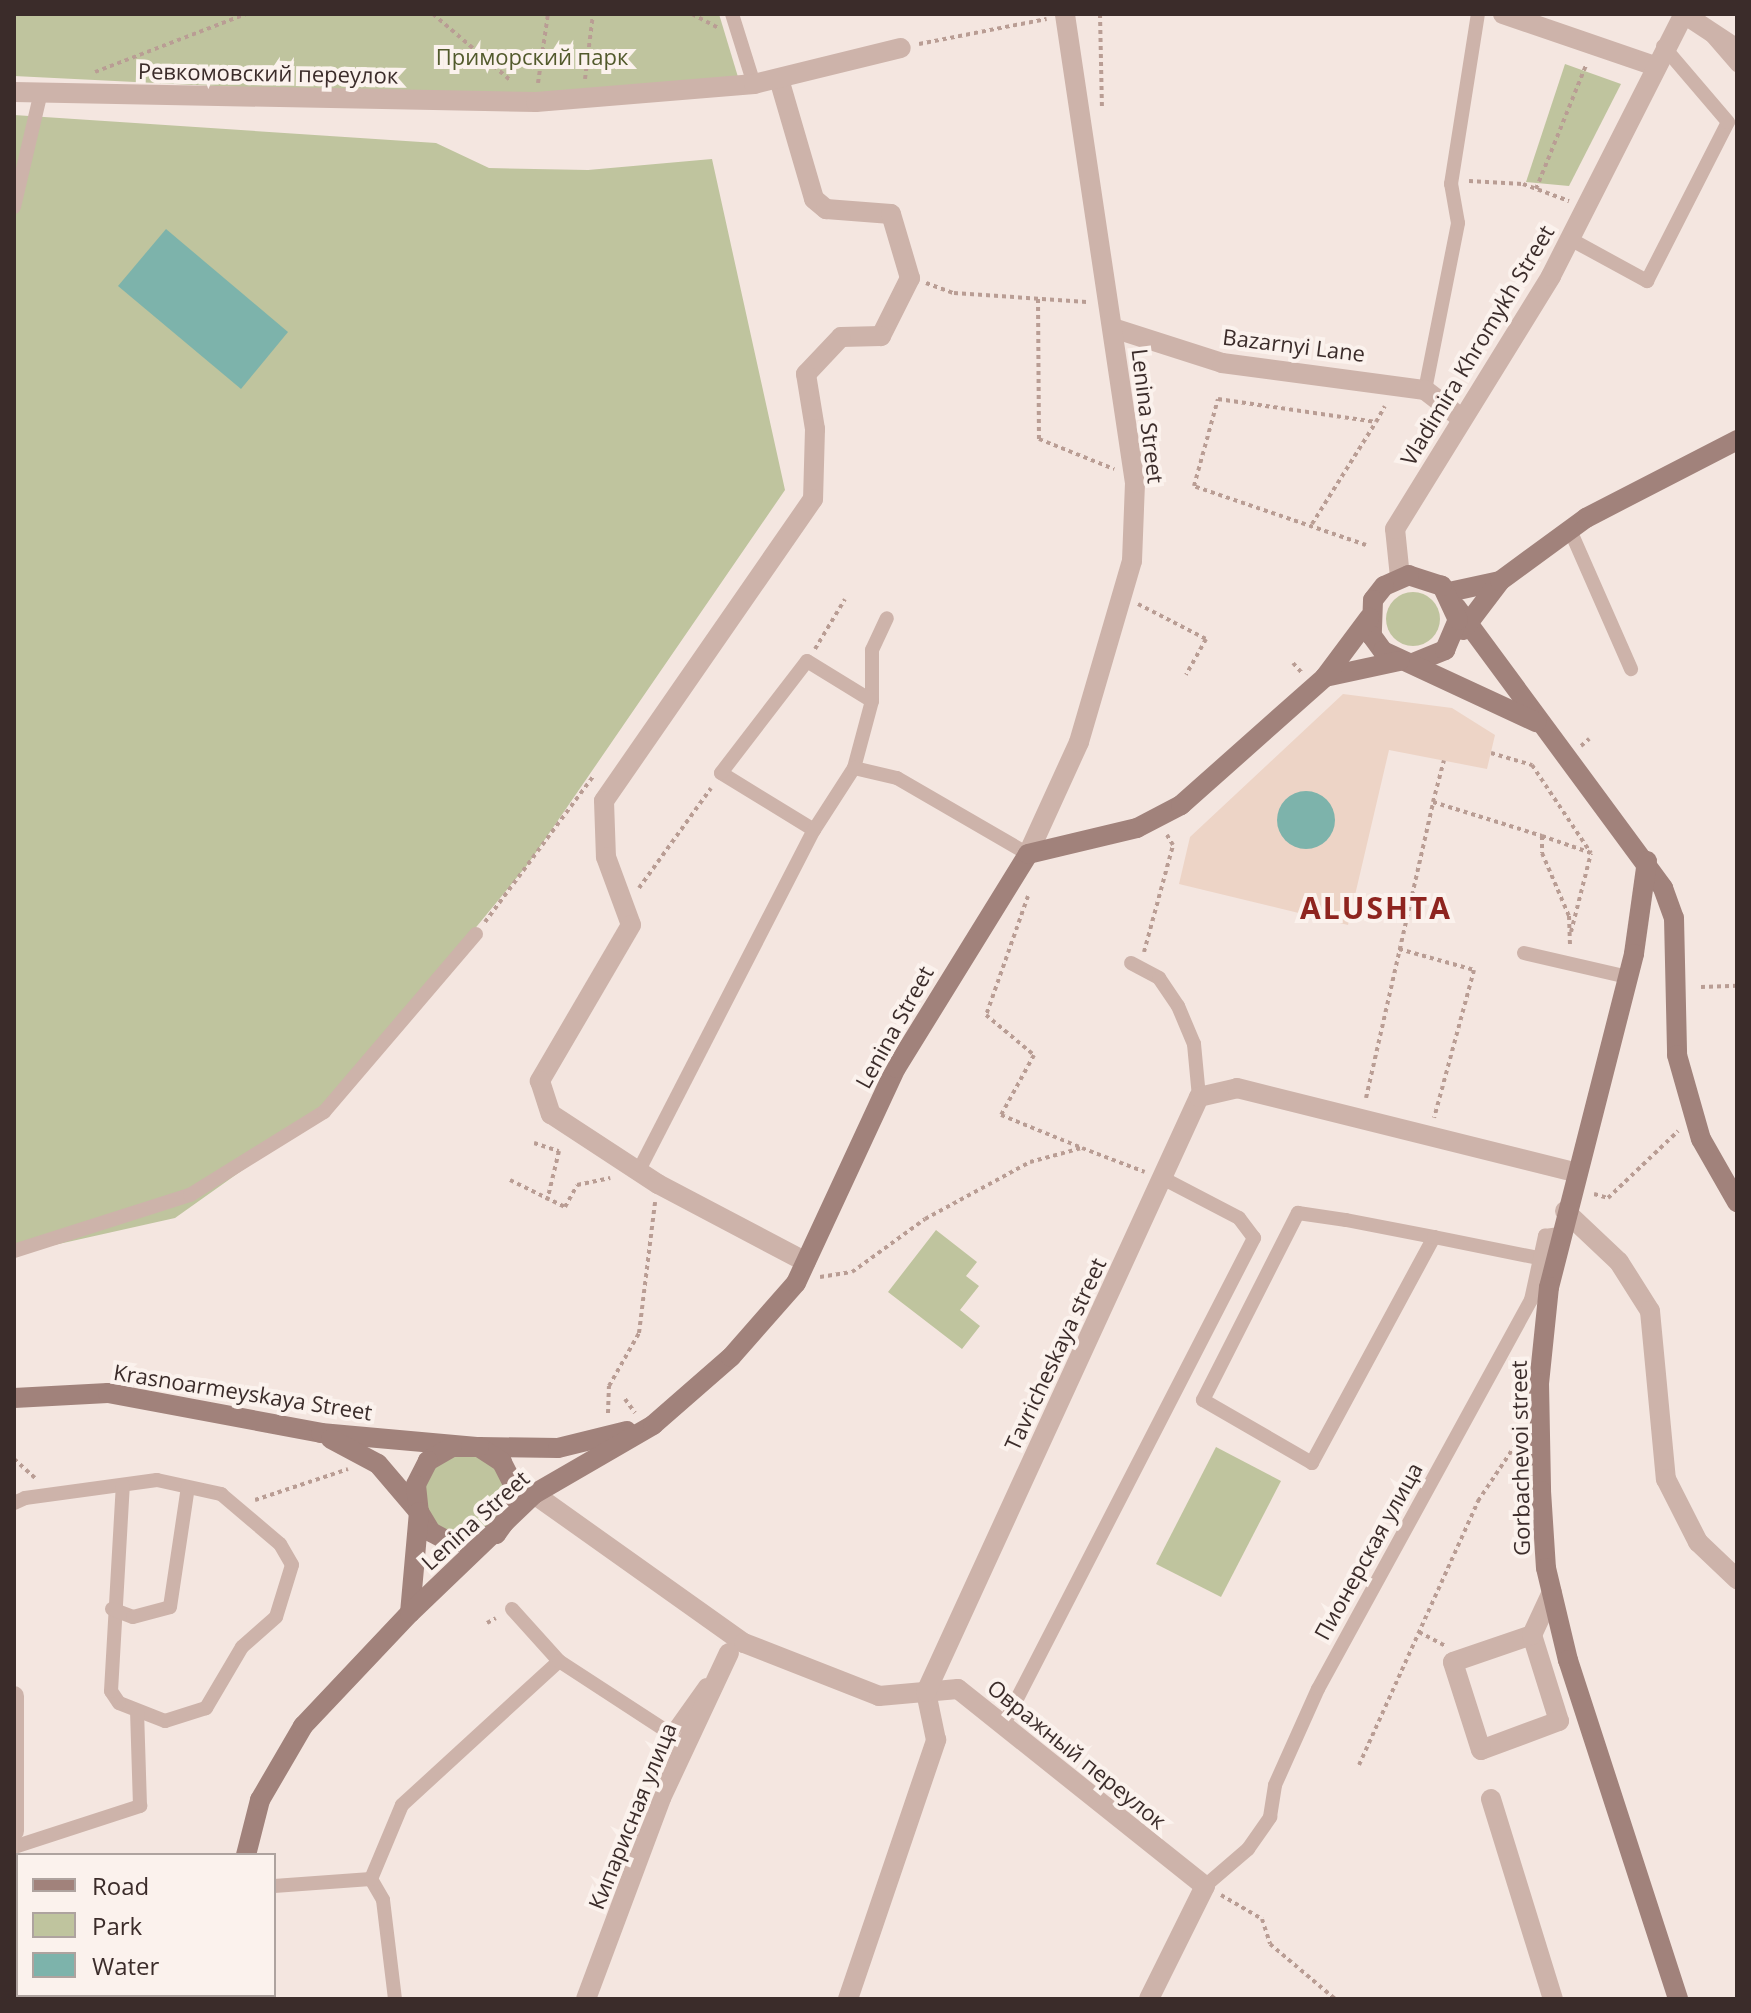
<!DOCTYPE html>
<meta charset="utf-8">
<style>
body{margin:0}
#map{position:relative;width:1751px;height:2013px;overflow:hidden;background:#f4e6e0;font-family:"Open Sans",sans-serif}
div>[style]{position:absolute}
[style*='--x']{left:calc(var(--x)*1px);top:calc(var(--y)*1px);width:calc(var(--w)*1px);rotate:calc(var(--a)*1deg)}
.green>*{inset:0;background:#bfc49e}
.round{border-radius:50%}
.plaza>*{inset:0;background:#edd4c6}
.water>*{inset:0;background:#7db3ab}
.path>*{height:4px;margin-top:-2px;transform-origin:0;background:repeating-linear-gradient(90deg,#b99d94 0 4px,transparent 0 8px)}
.lane>*{height:14px;margin:-7px;padding:0 7px;transform-origin:7px;border-radius:7px;background:#cdb3aa}
.street>*{height:20px;margin:-10px;padding:0 10px;transform-origin:10px;border-radius:10px;background:#cdb3aa}
.secondary>*{height:20px;margin:-10px;padding:0 10px;transform-origin:10px;border-radius:10px;background:#a1827b}
span{translate:-50% -50%;white-space:nowrap;text-align:center;line-height:1.15;-webkit-text-stroke:8px #fbf2ed;paint-order:stroke}
.park-label{font-size:22px;color:#525a2c}
.street-label{font-size:22px;color:#3b2c2a}
.district-label{font-size:30px;color:#8e241f;font-weight:700;letter-spacing:2px}
.frame{position:absolute;inset:0;border:16px solid #3b2c2a;pointer-events:none}
.legend{position:absolute;left:16px;top:1853px;width:260px;height:144px;box-sizing:border-box;background:#fbf2ed;border:2px solid #aea39f;margin:0;padding:10px 14px;list-style:none;font-size:24px;color:#3b2c2a}
.legend li{display:flex;align-items:center;gap:16px;height:40px}
.legend b{width:40px;border:2px solid #aea39f}
</style>
<div id="map">
<div class="green">
<i style="clip-path:polygon(14px 14px,719px 14px,738px 77px,536px 102px,14px 76px)"></i>
<i style="clip-path:polygon(1565px 64px,1621px 84px,1569px 186px,1526px 182px)"></i>
<i style="clip-path:polygon(14px 115px,436px 143px,489px 168px,588px 170px,712px 159px,785px 490px,528px 864px,324px 1112px,175px 1218px,14px 1254px)"></i>
<i class="round" style="left:1386px;top:592px;width:54px;height:54px"></i>
<i style="clip-path:polygon(936px 1230px,977px 1262px,966px 1276px,979px 1286px,960px 1310px,980px 1326px,962px 1349px,888px 1292px)"></i>
<i style="clip-path:polygon(1216px 1447px,1281px 1481px,1221px 1597px,1156px 1564px)"></i>
<i class="round" style="left:423px;top:1452px;width:84px;height:84px"></i>
</div>
<div class="plaza">
<i style="clip-path:polygon(1343px 694px,1452px 708px,1495px 735px,1487px 769px,1389px 750px,1348px 925px,1179px 884px,1190px 837px)"></i>
</div>
<div class="water">
<i style="clip-path:polygon(166px 229px,288px 332px,241px 389px,118px 286px)"></i>
<i class="round" style="left:1277px;top:791px;width:58px;height:58px"></i>
</div>
<div class="path">
<i style="--x:433;--y:14;--w:101;--a:40.6"></i>
<i style="--x:692;--y:14;--w:30;--a:28"></i>
<i style="--x:1100;--y:14;--w:96;--a:88.8"></i>
<i style="--x:919;--y:44;--w:130;--a:-11.1"></i>
<i style="--x:95;--y:72;--w:162;--a:-21"></i>
<i style="--x:585;--y:79;--w:65;--a:-83"></i>
<i style="--x:538;--y:83;--w:70;--a:-81.8"></i>
<i style="--x:1469;--y:181;--w:54;--a:3.2"></i>
<i style="--x:1523;--y:184;--w:49;--a:20.3"></i>
<i style="--x:1536;--y:189;--w:134;--a:-68"></i>
<i style="--x:926;--y:283;--w:30;--a:20"></i>
<i style="--x:954;--y:293;--w:133;--a:3.9"></i>
<i style="--x:1038;--y:299;--w:140;--a:89.6"></i>
<i style="--x:1039;--y:439;--w:81;--a:21.8"></i>
<i style="--x:1312;--y:524;--w:120;--a:-57.9"></i>
<i style="--x:1366;--y:545;--w:182;--a:-161.1"></i>
<i style="--x:1194;--y:486;--w:90;--a:-74.6"></i>
<i style="--x:1218;--y:399;--w:160;--a:8.3"></i>
<i style="--x:1376;--y:422;--w:18;--a:-61"></i>
<i style="--x:1138;--y:604;--w:76;--a:27.2"></i>
<i style="--x:1206;--y:639;--w:41;--a:119.1"></i>
<i style="--x:815;--y:649;--w:58;--a:-59"></i>
<i style="--x:1293;--y:663;--w:13;--a:48"></i>
<i style="--x:1581;--y:746;--w:11;--a:-41"></i>
<i style="--x:1491;--y:753;--w:43;--a:16.3"></i>
<i style="--x:1532;--y:765;--w:106;--a:56.2"></i>
<i style="--x:1591;--y:853;--w:52;--a:-160.9"></i>
<i style="--x:1433;--y:802;--w:43;--a:-75.3"></i>
<i style="--x:639;--y:888;--w:123;--a:-54.2"></i>
<i style="--x:1028;--y:896;--w:126;--a:109.4"></i>
<i style="--x:986;--y:1015;--w:62;--a:39.8"></i>
<i style="--x:1034;--y:1055;--w:68;--a:118.8"></i>
<i style="--x:1001;--y:1115;--w:85;--a:22.1"></i>
<i style="--x:485;--y:922;--w:183;--a:-53.4"></i>
<i style="--x:1571;--y:932;--w:81;--a:-75.8"></i>
<i style="--x:1399;--y:949;--w:78;--a:15.6"></i>
<i style="--x:1474;--y:970;--w:153;--a:105.1"></i>
<i style="--x:1144;--y:952;--w:111;--a:-74.8"></i>
<i style="--x:1173;--y:845;--w:12;--a:-121"></i>
<i style="--x:1701;--y:987;--w:36;--a:-2"></i>
<i style="--x:1366;--y:1098;--w:303;--a:-77.2"></i>
<i style="--x:1433;--y:802;--w:114;--a:17.3"></i>
<i style="--x:1542;--y:836;--w:17;--a:90"></i>
<i style="--x:1542;--y:853;--w:69;--a:66.8"></i>
<i style="--x:1569;--y:916;--w:32;--a:88"></i>
<i style="--x:534;--y:1143;--w:26;--a:18"></i>
<i style="--x:559;--y:1151;--w:51;--a:103.5"></i>
<i style="--x:510;--y:1180;--w:61;--a:26.1"></i>
<i style="--x:565;--y:1207;--w:25;--a:-61"></i>
<i style="--x:577;--y:1185;--w:34;--a:-12"></i>
<i style="--x:1594;--y:1194;--w:15;--a:16"></i>
<i style="--x:1608;--y:1198;--w:97;--a:-43.7"></i>
<i style="--x:820;--y:1277;--w:32;--a:-9"></i>
<i style="--x:852;--y:1272;--w:90;--a:-36"></i>
<i style="--x:925;--y:1219;--w:119;--a:-28.5"></i>
<i style="--x:1030;--y:1162;--w:54;--a:-15.1"></i>
<i style="--x:1082;--y:1148;--w:67;--a:20.9"></i>
<i style="--x:625;--y:1399;--w:17;--a:54"></i>
<i style="--x:608;--y:1413;--w:27;--a:-88"></i>
<i style="--x:609;--y:1386;--w:61;--a:-60.5"></i>
<i style="--x:639;--y:1333;--w:132;--a:-83"></i>
<i style="--x:14;--y:1459;--w:28;--a:42"></i>
<i style="--x:255;--y:1500;--w:98;--a:-18.4"></i>
<i style="--x:487;--y:1623;--w:10;--a:-29"></i>
<i style="--x:1419;--y:1632;--w:30;--a:28"></i>
<i style="--x:1359;--y:1765;--w:290;--a:-65.7"></i>
<i style="--x:1478;--y:1501;--w:76;--a:-56.3"></i>
<i style="--x:1221;--y:1895;--w:48;--a:30.3"></i>
<i style="--x:1262;--y:1919;--w:26;--a:72"></i>
<i style="--x:1270;--y:1944;--w:85;--a:40.2"></i>
</div>
<div class="lane">
<i style="--x:732;--y:14;--w:73;--a:72.6"></i>
<i style="--x:1711;--y:35;--w:40;--a:49"></i>
<i style="--x:14;--y:207;--w:118;--a:-76.8"></i>
<i style="--x:1570;--y:239;--w:88;--a:28.6"></i>
<i style="--x:1647;--y:281;--w:178;--a:-63"></i>
<i style="--x:1728;--y:122;--w:100;--a:-130.5"></i>
<i style="--x:1425;--y:390;--w:170;--a:-78.8"></i>
<i style="--x:1458;--y:223;--w:40;--a:-100"></i>
<i style="--x:1451;--y:184;--w:172;--a:-81"></i>
<i style="--x:1570;--y:530;--w:152;--a:66.3"></i>
<i style="--x:854;--y:768;--w:69;--a:-75"></i>
<i style="--x:872;--y:701;--w:51;--a:-90"></i>
<i style="--x:872;--y:650;--w:35;--a:-65"></i>
<i style="--x:814;--y:830;--w:109;--a:-148.5"></i>
<i style="--x:721;--y:773;--w:141;--a:-52.5"></i>
<i style="--x:807;--y:661;--w:76;--a:31.6"></i>
<i style="--x:1524;--y:953;--w:107;--a:13"></i>
<i style="--x:1131;--y:963;--w:32;--a:28"></i>
<i style="--x:1159;--y:978;--w:34;--a:56"></i>
<i style="--x:1178;--y:1006;--w:41;--a:67.2"></i>
<i style="--x:1194;--y:1044;--w:53;--a:84.6"></i>
<i style="--x:638;--y:1172;--w:385;--a:-62.8"></i>
<i style="--x:814;--y:830;--w:74;--a:-57.2"></i>
<i style="--x:854;--y:768;--w:44;--a:13.1"></i>
<i style="--x:897;--y:778;--w:151;--a:30.1"></i>
<i style="--x:1434;--y:1237;--w:257;--a:118.4"></i>
<i style="--x:1312;--y:1463;--w:126;--a:-150"></i>
<i style="--x:1203;--y:1400;--w:210;--a:-63.1"></i>
<i style="--x:1298;--y:1213;--w:49;--a:8.3"></i>
<i style="--x:1346;--y:1220;--w:90;--a:10.9"></i>
<i style="--x:1434;--y:1237;--w:106;--a:11.4"></i>
<i style="--x:14;--y:1251;--w:185;--a:-17.7"></i>
<i style="--x:190;--y:1195;--w:158;--a:-31.8"></i>
<i style="--x:324;--y:1112;--w:234;--a:-49.5"></i>
<i style="--x:14;--y:1503;--w:12;--a:-24"></i>
<i style="--x:25;--y:1498;--w:133;--a:-7.8"></i>
<i style="--x:157;--y:1480;--w:66;--a:12.3"></i>
<i style="--x:221;--y:1494;--w:77;--a:40.3"></i>
<i style="--x:280;--y:1544;--w:24;--a:60"></i>
<i style="--x:292;--y:1565;--w:54;--a:107.1"></i>
<i style="--x:276;--y:1617;--w:45;--a:138.6"></i>
<i style="--x:242;--y:1647;--w:71;--a:120.5"></i>
<i style="--x:206;--y:1708;--w:43;--a:162.4"></i>
<i style="--x:165;--y:1721;--w:49;--a:-158.6"></i>
<i style="--x:119;--y:1703;--w:14;--a:-124"></i>
<i style="--x:111;--y:1691;--w:206;--a:-86.7"></i>
<i style="--x:112;--y:1609;--w:22;--a:21"></i>
<i style="--x:133;--y:1617;--w:38;--a:-15"></i>
<i style="--x:170;--y:1607;--w:121;--a:-81.5"></i>
<i style="--x:512;--y:1609;--w:70;--a:47.9"></i>
<i style="--x:1003;--y:1726;--w:549;--a:-62.78"></i>
<i style="--x:1254;--y:1238;--w:25;--a:-127"></i>
<i style="--x:1239;--y:1218;--w:87;--a:-152.5"></i>
<i style="--x:14;--y:1847;--w:133;--a:-18"></i>
<i style="--x:140;--y:1806;--w:94;--a:-91.8"></i>
<i style="--x:371;--y:1879;--w:24;--a:60"></i>
<i style="--x:383;--y:1900;--w:100;--a:83.1"></i>
<i style="--x:274;--y:1886;--w:97;--a:-4.1"></i>
<i style="--x:371;--y:1879;--w:80;--a:-67.3"></i>
<i style="--x:402;--y:1805;--w:213;--a:-42.5"></i>
<i style="--x:559;--y:1661;--w:134;--a:33.1"></i>
<i style="--x:671;--y:1734;--w:60;--a:-54.5"></i>
<i style="--x:1205;--y:1886;--w:57;--a:-40.7"></i>
<i style="--x:1248;--y:1849;--w:39;--a:-55"></i>
<i style="--x:1270;--y:1817;--w:32;--a:-81"></i>
<i style="--x:1275;--y:1785;--w:105;--a:-65.9"></i>
<i style="--x:1318;--y:1689;--w:443;--a:-61.3"></i>
<i style="--x:1531;--y:1300;--w:66;--a:-77.7"></i>
<i style="--x:1545;--y:1236;--w:15;--a:-8"></i>
<i style="--x:14;--y:1915;--w:4;--a:0"></i>
<i style="--x:145;--y:1995;--w:7;--a:34"></i>
</div>
<div class="street">
<i style="--x:1503;--y:14;--w:157;--a:18.9"></i>
<i style="--x:1684;--y:14;--w:64;--a:33.4"></i>
<i style="--x:779;--y:79;--w:125;--a:73.7"></i>
<i style="--x:814;--y:199;--w:16;--a:40"></i>
<i style="--x:826;--y:209;--w:65;--a:4.4"></i>
<i style="--x:891;--y:214;--w:67;--a:73.5"></i>
<i style="--x:910;--y:278;--w:65;--a:116.6"></i>
<i style="--x:881;--y:336;--w:40;--a:178.6"></i>
<i style="--x:841;--y:337;--w:51;--a:133.4"></i>
<i style="--x:806;--y:374;--w:56;--a:80.7"></i>
<i style="--x:815;--y:429;--w:70;--a:91.6"></i>
<i style="--x:813;--y:499;--w:367;--a:124.7"></i>
<i style="--x:604;--y:801;--w:56;--a:88"></i>
<i style="--x:606;--y:857;--w:72;--a:69.8"></i>
<i style="--x:631;--y:925;--w:181;--a:120.3"></i>
<i style="--x:540;--y:1081;--w:35;--a:72"></i>
<i style="--x:551;--y:1114;--w:128;--a:33.2"></i>
<i style="--x:658;--y:1184;--w:167;--a:27.8"></i>
<i style="--x:14;--y:92;--w:522;--a:1.1"></i>
<i style="--x:536;--y:102;--w:219;--a:-4.7"></i>
<i style="--x:754;--y:84;--w:151;--a:-13.8"></i>
<i style="--x:1113;--y:328;--w:114;--a:17.8"></i>
<i style="--x:1222;--y:363;--w:205;--a:7.6"></i>
<i style="--x:1425;--y:390;--w:46;--a:37.9"></i>
<i style="--x:1400;--y:577;--w:48;--a:-95.9"></i>
<i style="--x:1395;--y:529;--w:297;--a:-58.3"></i>
<i style="--x:1551;--y:276;--w:294;--a:-63.1"></i>
<i style="--x:1028;--y:854;--w:123;--a:-65.5"></i>
<i style="--x:1079;--y:742;--w:189;--a:-73.7"></i>
<i style="--x:1132;--y:561;--w:78;--a:-87.8"></i>
<i style="--x:1135;--y:483;--w:474;--a:-98.5"></i>
<i style="--x:1565;--y:1211;--w:74;--a:43.4"></i>
<i style="--x:1619;--y:1262;--w:58;--a:57.7"></i>
<i style="--x:1650;--y:1311;--w:169;--a:84.6"></i>
<i style="--x:1666;--y:1479;--w:71;--a:63.1"></i>
<i style="--x:1698;--y:1542;--w:54;--a:43.5"></i>
<i style="--x:534;--y:1494;--w:257;--a:35.4"></i>
<i style="--x:744;--y:1643;--w:145;--a:21.4"></i>
<i style="--x:879;--y:1696;--w:79;--a:-5.1"></i>
<i style="--x:958;--y:1689;--w:316;--a:38.6"></i>
<i style="--x:1205;--y:1886;--w:126;--a:116.4"></i>
<i style="--x:1532;--y:1635;--w:90;--a:72.6"></i>
<i style="--x:1559;--y:1721;--w:83;--a:159.6"></i>
<i style="--x:1481;--y:1750;--w:92;--a:-107.7"></i>
<i style="--x:1453;--y:1662;--w:83;--a:-18.9"></i>
<i style="--x:1532;--y:1635;--w:47;--a:-65.1"></i>
<i style="--x:14;--y:1696;--w:135;--a:90"></i>
<i style="--x:1491;--y:1799;--w:209;--a:72.8"></i>
<i style="--x:586;--y:1999;--w:215;--a:-69.5"></i>
<i style="--x:661;--y:1798;--w:160;--a:-64.9"></i>
<i style="--x:848;--y:1999;--w:274;--a:-71.2"></i>
<i style="--x:936;--y:1740;--w:49;--a:-101.8"></i>
<i style="--x:926;--y:1692;--w:655;--a:-65.35"></i>
<i style="--x:1199;--y:1097;--w:39;--a:-13"></i>
<i style="--x:1237;--y:1088;--w:351;--a:14"></i>
</div>
<div class="secondary">
<i style="--x:1449;--y:592;--w:52;--a:-12.2"></i>
<i style="--x:1456;--y:607;--w:349;--a:53.6"></i>
<i style="--x:1663;--y:888;--w:32;--a:70"></i>
<i style="--x:1674;--y:918;--w:137;--a:88.7"></i>
<i style="--x:1677;--y:1055;--w:87;--a:74.1"></i>
<i style="--x:1701;--y:1139;--w:73;--a:60.3"></i>
<i style="--x:1463;--y:630;--w:61;--a:-52.9"></i>
<i style="--x:1500;--y:581;--w:107;--a:-36.2"></i>
<i style="--x:1586;--y:518;--w:170;--a:-27.3"></i>
<i style="--x:1413;--y:663;--w:35;--a:-22"></i>
<i style="--x:1445;--y:650;--w:33;--a:-67"></i>
<i style="--x:1458;--y:620;--w:38;--a:-115"></i>
<i style="--x:1442;--y:586;--w:35;--a:-162"></i>
<i style="--x:1409;--y:575;--w:27;--a:156"></i>
<i style="--x:1384;--y:586;--w:18;--a:128"></i>
<i style="--x:1373;--y:600;--w:36;--a:92"></i>
<i style="--x:1372;--y:636;--w:19;--a:54"></i>
<i style="--x:1383;--y:651;--w:169;--a:24.9"></i>
<i style="--x:1325;--y:677;--w:76;--a:-12.2"></i>
<i style="--x:1647;--y:861;--w:94;--a:98"></i>
<i style="--x:1634;--y:954;--w:344;--a:104.3"></i>
<i style="--x:1549;--y:1287;--w:97;--a:95.9"></i>
<i style="--x:1539;--y:1383;--w:108;--a:88.9"></i>
<i style="--x:1541;--y:1491;--w:77;--a:86.3"></i>
<i style="--x:1546;--y:1568;--w:95;--a:76.6"></i>
<i style="--x:1568;--y:1660;--w:356;--a:72"></i>
<i style="--x:14;--y:1398;--w:94;--a:-3"></i>
<i style="--x:108;--y:1393;--w:217;--a:10.6"></i>
<i style="--x:321;--y:1433;--w:159;--a:5.1"></i>
<i style="--x:479;--y:1447;--w:79;--a:0.7"></i>
<i style="--x:558;--y:1448;--w:71;--a:-13.8"></i>
<i style="--x:331;--y:1439;--w:53;--a:28"></i>
<i style="--x:378;--y:1464;--w:63;--a:49.5"></i>
<i style="--x:419;--y:1512;--w:23;--a:59"></i>
<i style="--x:431;--y:1532;--w:24;--a:28"></i>
<i style="--x:452;--y:1543;--w:45;--a:-11.6"></i>
<i style="--x:496;--y:1534;--w:27;--a:-54"></i>
<i style="--x:512;--y:1512;--w:26;--a:-86"></i>
<i style="--x:514;--y:1486;--w:27;--a:-117"></i>
<i style="--x:502;--y:1462;--w:27;--a:-147"></i>
<i style="--x:479;--y:1447;--w:27;--a:180"></i>
<i style="--x:452;--y:1447;--w:28;--a:150"></i>
<i style="--x:428;--y:1461;--w:27;--a:117"></i>
<i style="--x:416;--y:1485;--w:27;--a:84"></i>
<i style="--x:419;--y:1512;--w:101;--a:95.1"></i>
<i style="--x:246;--y:1855;--w:57;--a:-75.7"></i>
<i style="--x:260;--y:1800;--w:86;--a:-59.8"></i>
<i style="--x:303;--y:1726;--w:156;--a:-46.6"></i>
<i style="--x:410;--y:1613;--w:172;--a:-43.8"></i>
<i style="--x:534;--y:1494;--w:138;--a:-30.1"></i>
<i style="--x:653;--y:1425;--w:103;--a:-41.1"></i>
<i style="--x:731;--y:1357;--w:98;--a:-48.7"></i>
<i style="--x:796;--y:1283;--w:237;--a:-65.1"></i>
<i style="--x:896;--y:1068;--w:251;--a:-58.3"></i>
<i style="--x:1028;--y:854;--w:112;--a:-13.4"></i>
<i style="--x:1137;--y:828;--w:50;--a:-27.6"></i>
<i style="--x:1181;--y:805;--w:193;--a:-41.6"></i>
<i style="--x:1325;--y:677;--w:74;--a:-53.3"></i>
<i style="--x:256;--y:1995;--w:4;--a:90"></i>
</div>
<div class="park-label">
<span style="left:532px;top:57px">Приморский парк</span>
</div>
<div class="street-label">
<span style="left:268px;top:73px;rotate:1deg">Ревкомовский переулок</span>
<span style="left:1294px;top:345px;rotate:7deg">Bazarnyi Lane</span>
<span style="left:1477px;top:345px;rotate:-59deg">Vladimira Khromykh Street</span>
<span style="left:1148px;top:416px;rotate:83deg">Lenina Street</span>
<span style="left:894px;top:1027px;rotate:-61deg">Lenina Street</span>
<span style="left:1055px;top:1354px;rotate:-65deg">Tavricheskaya street</span>
<span style="left:243px;top:1392px;rotate:9deg">Krasnoarmeyskaya Street</span>
<span style="left:1520px;top:1458px;rotate:-91deg">Gorbachevoi street</span>
<span style="left:475px;top:1520px;rotate:-42deg">Lenina Street</span>
<span style="left:1368px;top:1551px;rotate:-61deg">Пионерская улица</span>
<span style="left:1077px;top:1754px;rotate:39deg">Овражный переулок</span>
<span style="left:632px;top:1816px;rotate:-68deg">Кипарисная улица</span>
</div>
<div class="district-label">
<span style="left:1376px;top:908px">ALUSHTA</span>
</div>
<div class="frame"></div>
<ul class="legend">
<li><b style="height:10px;background:#a1827b"></b>Road</li>
<li><b style="height:22px;background:#bfc49e"></b>Park</li>
<li><b style="height:22px;background:#7db3ab"></b>Water</li>
</ul>
</div>
